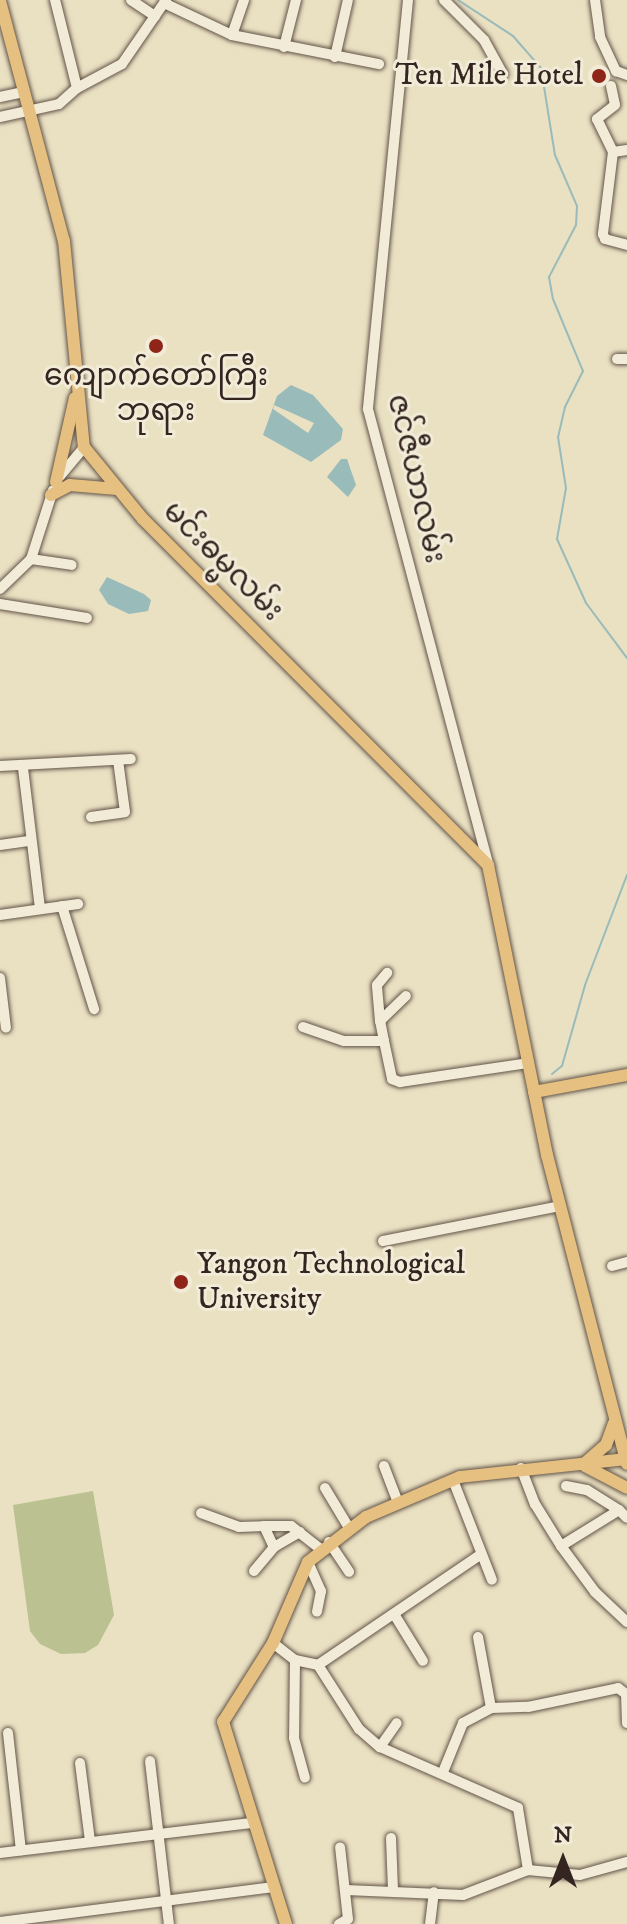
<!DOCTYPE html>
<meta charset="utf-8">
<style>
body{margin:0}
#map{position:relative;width:627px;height:1924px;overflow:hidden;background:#eae0c2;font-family:"IM FELL DW Pica","Noto Sans Myanmar",serif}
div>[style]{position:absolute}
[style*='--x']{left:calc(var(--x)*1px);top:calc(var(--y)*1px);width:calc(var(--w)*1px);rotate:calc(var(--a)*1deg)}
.green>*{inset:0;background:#bbc190}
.water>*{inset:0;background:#99bbba}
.pier>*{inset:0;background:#eae0c2}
.stream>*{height:2px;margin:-1px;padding:0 1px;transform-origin:1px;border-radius:1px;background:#99bbba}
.roads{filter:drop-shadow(0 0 2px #625448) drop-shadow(0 0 2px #625448)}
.minor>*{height:10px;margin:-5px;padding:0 5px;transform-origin:5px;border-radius:5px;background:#f1ebd7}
.major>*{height:12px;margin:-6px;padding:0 6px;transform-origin:6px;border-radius:6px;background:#e5c081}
.dots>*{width:22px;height:22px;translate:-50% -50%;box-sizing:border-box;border:4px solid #f1ebd7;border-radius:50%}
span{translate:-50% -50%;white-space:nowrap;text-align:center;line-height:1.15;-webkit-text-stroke:6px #f1ebd7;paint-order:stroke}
.poi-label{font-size:30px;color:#342520}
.right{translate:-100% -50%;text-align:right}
.left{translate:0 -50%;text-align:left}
.street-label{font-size:30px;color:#342520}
.north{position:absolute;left:523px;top:1820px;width:80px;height:80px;-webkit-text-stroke:6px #f1ebd7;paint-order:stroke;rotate:0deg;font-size:22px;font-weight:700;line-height:32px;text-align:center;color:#342520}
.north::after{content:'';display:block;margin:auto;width:28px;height:36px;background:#342520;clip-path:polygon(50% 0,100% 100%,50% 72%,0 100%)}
</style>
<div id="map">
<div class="green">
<i style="clip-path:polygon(93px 1491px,114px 1615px,98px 1645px,85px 1653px,61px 1654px,40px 1644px,30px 1631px,13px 1505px)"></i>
</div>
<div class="water">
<i style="clip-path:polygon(291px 385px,313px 395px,343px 429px,341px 440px,311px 462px,263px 435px,277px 396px)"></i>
<i style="clip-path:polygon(341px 459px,347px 459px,356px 485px,348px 497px,327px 477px)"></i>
<i style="clip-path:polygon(107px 577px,144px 594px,151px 600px,148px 611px,129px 614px,108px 604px,99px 590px)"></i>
</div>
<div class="pier">
<i style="clip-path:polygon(274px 405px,314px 423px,308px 433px,273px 409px)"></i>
</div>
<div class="stream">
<i style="--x:458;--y:0;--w:66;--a:33.2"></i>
<i style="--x:513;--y:36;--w:43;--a:48.8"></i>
<i style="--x:541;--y:68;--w:88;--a:80.9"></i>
<i style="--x:555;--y:155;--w:56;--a:66.7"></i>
<i style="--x:577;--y:206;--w:19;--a:93"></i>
<i style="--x:576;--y:225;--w:59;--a:117.4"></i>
<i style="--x:549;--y:277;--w:22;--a:80"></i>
<i style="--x:553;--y:299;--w:78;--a:67.4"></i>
<i style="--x:583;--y:371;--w:40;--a:116.6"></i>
<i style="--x:565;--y:407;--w:31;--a:103"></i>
<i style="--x:558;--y:437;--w:52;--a:81.1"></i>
<i style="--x:566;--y:488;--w:52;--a:100"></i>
<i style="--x:557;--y:539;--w:70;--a:65.6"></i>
<i style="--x:586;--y:603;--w:69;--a:53.3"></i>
<i style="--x:552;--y:1074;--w:13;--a:-39"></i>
<i style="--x:562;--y:1066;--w:84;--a:-74.1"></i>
<i style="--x:585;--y:985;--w:118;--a:-69.1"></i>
</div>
<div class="roads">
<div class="minor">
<i style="--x:131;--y:0;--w:29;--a:34"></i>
<i style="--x:408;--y:0;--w:411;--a:95.6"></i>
<i style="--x:368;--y:409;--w:471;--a:75.2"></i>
<i style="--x:444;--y:0;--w:57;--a:45"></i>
<i style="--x:484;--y:40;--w:39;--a:61"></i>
<i style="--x:595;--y:0;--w:37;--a:82"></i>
<i style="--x:600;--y:37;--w:38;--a:65"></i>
<i style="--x:616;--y:71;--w:12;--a:20"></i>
<i style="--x:164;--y:3;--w:75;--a:25.2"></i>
<i style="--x:232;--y:35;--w:150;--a:11.2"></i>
<i style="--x:232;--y:35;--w:37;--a:-71"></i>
<i style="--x:284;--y:47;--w:49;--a:-75.7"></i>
<i style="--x:335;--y:57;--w:58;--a:-77.2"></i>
<i style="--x:611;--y:86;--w:19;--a:78"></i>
<i style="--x:615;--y:105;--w:23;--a:142"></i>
<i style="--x:597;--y:119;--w:37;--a:64"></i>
<i style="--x:613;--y:152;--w:83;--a:97"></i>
<i style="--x:603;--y:234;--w:5;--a:68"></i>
<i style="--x:605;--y:239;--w:23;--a:15"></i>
<i style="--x:77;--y:88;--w:51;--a:-28.1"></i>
<i style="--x:122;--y:64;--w:78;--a:-55.5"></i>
<i style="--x:0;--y:97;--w:24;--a:-12"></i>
<i style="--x:0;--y:117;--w:60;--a:-12.4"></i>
<i style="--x:59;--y:104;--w:24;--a:-42"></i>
<i style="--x:77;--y:88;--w:91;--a:-104"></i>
<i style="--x:613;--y:152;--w:14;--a:-8"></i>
<i style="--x:617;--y:359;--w:10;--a:0"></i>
<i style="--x:60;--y:476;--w:38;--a:-50"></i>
<i style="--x:31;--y:559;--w:41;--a:8.3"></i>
<i style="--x:0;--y:589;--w:43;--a:-44.1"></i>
<i style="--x:31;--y:559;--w:72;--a:-72.3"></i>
<i style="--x:0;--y:604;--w:88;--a:9.1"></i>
<i style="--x:0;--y:766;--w:131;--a:-3.1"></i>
<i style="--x:23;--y:768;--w:142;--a:83.1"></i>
<i style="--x:91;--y:817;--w:34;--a:-8"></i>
<i style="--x:125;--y:812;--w:52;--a:-97.7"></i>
<i style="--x:0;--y:845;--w:29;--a:-8"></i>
<i style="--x:62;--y:906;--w:108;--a:72.7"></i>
<i style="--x:0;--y:915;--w:79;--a:-8"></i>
<i style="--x:0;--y:978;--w:50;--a:83.2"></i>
<i style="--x:380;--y:1021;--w:36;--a:-95"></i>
<i style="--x:377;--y:985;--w:16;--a:-50"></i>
<i style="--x:303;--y:1027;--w:43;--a:18.9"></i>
<i style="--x:344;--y:1041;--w:40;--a:0"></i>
<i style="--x:384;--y:1041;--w:39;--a:78"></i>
<i style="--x:392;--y:1079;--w:9;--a:21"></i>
<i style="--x:400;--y:1082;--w:129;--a:-8.4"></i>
<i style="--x:384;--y:1041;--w:20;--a:-101"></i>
<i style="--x:380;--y:1021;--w:36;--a:-44"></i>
<i style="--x:383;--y:1241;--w:180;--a:-11.2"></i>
<i style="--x:612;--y:1266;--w:16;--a:-15"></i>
<i style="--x:384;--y:1466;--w:40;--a:69"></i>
<i style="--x:521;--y:1468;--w:39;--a:69"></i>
<i style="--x:535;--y:1504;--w:49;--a:58.2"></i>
<i style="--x:561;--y:1546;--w:57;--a:53.5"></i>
<i style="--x:595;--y:1592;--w:44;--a:43.2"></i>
<i style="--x:453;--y:1480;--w:107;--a:68.7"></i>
<i style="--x:566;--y:1486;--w:21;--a:11"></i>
<i style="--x:587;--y:1490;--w:38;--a:32"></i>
<i style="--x:325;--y:1488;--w:47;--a:59"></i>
<i style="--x:201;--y:1513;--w:40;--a:20.2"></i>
<i style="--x:239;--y:1527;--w:25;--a:-2"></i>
<i style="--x:264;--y:1526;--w:23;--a:65"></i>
<i style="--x:264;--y:1526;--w:27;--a:0"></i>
<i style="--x:291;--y:1526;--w:37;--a:38"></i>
<i style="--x:329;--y:1542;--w:36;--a:56"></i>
<i style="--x:561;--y:1546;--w:68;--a:-31.8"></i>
<i style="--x:619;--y:1510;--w:11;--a:45"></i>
<i style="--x:308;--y:1562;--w:32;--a:66"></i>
<i style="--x:321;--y:1591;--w:21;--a:101"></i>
<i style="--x:254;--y:1571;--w:31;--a:-50"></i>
<i style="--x:274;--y:1547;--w:30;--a:-30"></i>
<i style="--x:394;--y:1614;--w:55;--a:58.3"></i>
<i style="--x:478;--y:1637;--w:72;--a:79.6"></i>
<i style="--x:273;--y:1643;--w:28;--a:38"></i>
<i style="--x:295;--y:1660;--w:24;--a:12"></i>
<i style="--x:318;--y:1665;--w:76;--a:57.4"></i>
<i style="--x:359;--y:1729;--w:28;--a:41"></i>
<i style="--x:380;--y:1747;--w:151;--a:23.8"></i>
<i style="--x:518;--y:1808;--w:63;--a:80.8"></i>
<i style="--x:295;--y:1660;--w:78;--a:90.7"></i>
<i style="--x:294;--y:1738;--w:41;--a:74.6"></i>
<i style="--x:318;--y:1665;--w:196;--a:-34.2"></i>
<i style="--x:8;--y:1733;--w:118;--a:83.7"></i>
<i style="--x:380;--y:1747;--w:29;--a:-55"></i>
<i style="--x:150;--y:1761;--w:164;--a:83.4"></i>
<i style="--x:80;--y:1763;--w:79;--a:82.7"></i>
<i style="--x:443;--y:1772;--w:53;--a:-67.8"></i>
<i style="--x:463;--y:1723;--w:32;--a:-28"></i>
<i style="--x:491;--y:1708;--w:37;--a:-2"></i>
<i style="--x:528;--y:1707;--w:92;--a:-11.9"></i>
<i style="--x:618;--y:1688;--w:10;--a:37"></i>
<i style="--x:626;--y:1694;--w:29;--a:88"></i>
<i style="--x:391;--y:1838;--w:51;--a:87.8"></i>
<i style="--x:0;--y:1853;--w:253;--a:-6.8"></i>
<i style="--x:346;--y:1890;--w:117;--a:2.4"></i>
<i style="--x:463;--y:1895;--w:70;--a:-21"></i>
<i style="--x:528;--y:1870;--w:52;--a:5.5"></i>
<i style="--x:580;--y:1875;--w:49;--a:-15.5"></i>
<i style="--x:0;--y:1922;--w:274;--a:-7.3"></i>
<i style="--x:339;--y:1924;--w:10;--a:-29"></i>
<i style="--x:348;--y:1919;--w:72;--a:-96.3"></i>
<i style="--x:430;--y:1924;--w:32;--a:-83"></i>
</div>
<div class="major">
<i style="--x:0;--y:1;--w:248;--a:75.1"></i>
<i style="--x:64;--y:241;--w:207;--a:84.5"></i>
<i style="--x:84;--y:447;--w:93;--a:50.7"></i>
<i style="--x:143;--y:519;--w:489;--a:45.1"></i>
<i style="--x:488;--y:865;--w:296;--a:78.5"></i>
<i style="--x:547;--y:1155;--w:319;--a:75.5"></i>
<i style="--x:56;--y:482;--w:86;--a:-77.3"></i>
<i style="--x:51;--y:495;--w:21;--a:-28"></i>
<i style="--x:70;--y:485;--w:47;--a:4.9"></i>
<i style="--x:534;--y:1092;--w:95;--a:-10.4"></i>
<i style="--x:585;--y:1463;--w:28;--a:-41"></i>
<i style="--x:606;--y:1445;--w:23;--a:-70"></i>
<i style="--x:585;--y:1466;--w:47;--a:27.6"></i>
<i style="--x:286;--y:1924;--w:212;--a:-107.3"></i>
<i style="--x:223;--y:1722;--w:93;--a:-57.7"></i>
<i style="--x:273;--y:1643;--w:88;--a:-66.6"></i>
<i style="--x:308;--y:1562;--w:73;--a:-37.8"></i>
<i style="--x:366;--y:1517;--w:102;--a:-23.1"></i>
<i style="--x:460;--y:1477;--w:166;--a:-6.2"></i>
</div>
</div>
<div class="dots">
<i style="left:599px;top:76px;background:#8f2418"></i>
<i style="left:156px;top:346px;background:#8f2418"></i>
<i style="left:181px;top:1282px;background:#8f2418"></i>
</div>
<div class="poi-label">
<span class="right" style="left:583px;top:76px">Ten Mile Hotel</span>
<span style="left:156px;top:394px">ကျောက်တော်ကြီး<br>ဘုရား</span>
<span class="left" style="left:197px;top:1282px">Yangon Technological<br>University</span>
</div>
<div class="street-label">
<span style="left:415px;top:479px;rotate:77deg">ဇင်ဇီယာလမ်း</span>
<span style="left:222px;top:562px;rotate:45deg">မင်းဓမ္မလမ်း</span>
</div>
<div class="north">N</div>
</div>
